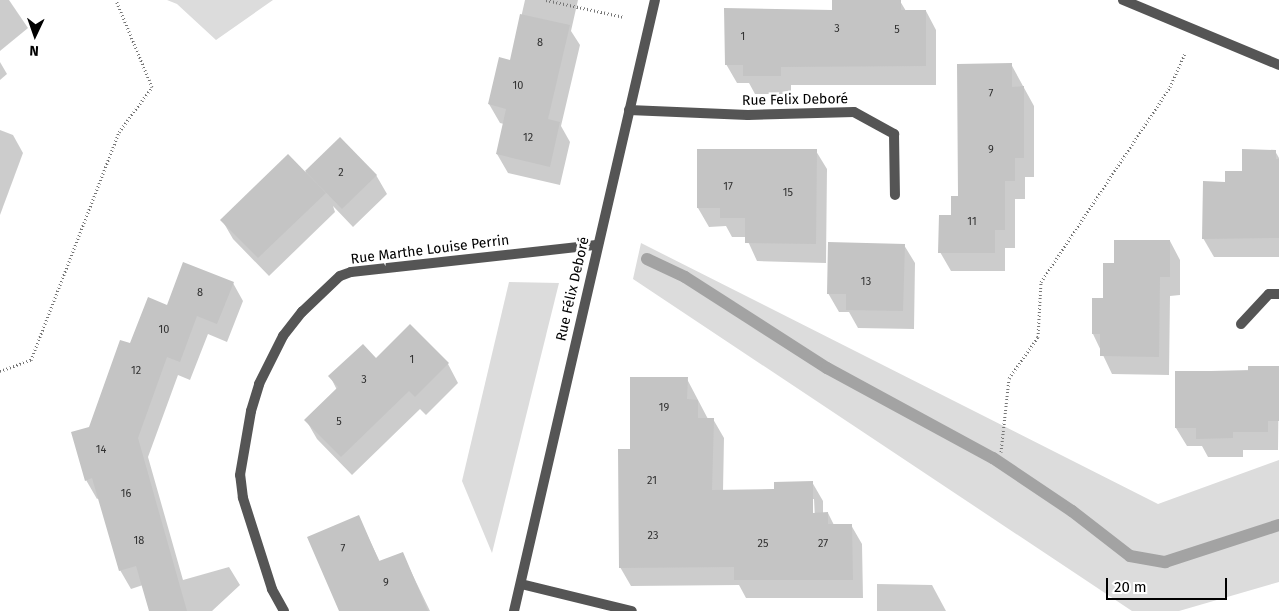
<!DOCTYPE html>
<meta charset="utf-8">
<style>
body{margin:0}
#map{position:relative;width:1279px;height:611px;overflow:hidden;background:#fff;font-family:"Fira Sans",sans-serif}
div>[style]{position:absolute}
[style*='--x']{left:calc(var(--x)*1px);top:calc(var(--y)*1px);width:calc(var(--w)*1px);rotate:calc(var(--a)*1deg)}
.green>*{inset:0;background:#dcdcdc}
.shadow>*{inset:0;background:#0003}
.stream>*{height:12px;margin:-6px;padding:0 6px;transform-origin:6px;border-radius:6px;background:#a3a3a3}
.building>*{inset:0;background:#c4c4c4}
.path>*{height:3px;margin-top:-1.5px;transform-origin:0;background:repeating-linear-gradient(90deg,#777 0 1px,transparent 0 3.5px)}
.service>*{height:10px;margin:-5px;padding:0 5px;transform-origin:5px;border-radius:5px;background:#555}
.minor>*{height:10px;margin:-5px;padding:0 5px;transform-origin:5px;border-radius:5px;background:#555}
span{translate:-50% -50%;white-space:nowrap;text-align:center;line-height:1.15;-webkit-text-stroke:5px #fff;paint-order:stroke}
.number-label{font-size:11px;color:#313131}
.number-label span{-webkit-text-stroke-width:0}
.street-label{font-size:14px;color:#000}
.north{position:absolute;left:10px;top:10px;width:50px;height:50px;-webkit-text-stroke:4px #fff;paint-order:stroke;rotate:183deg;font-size:14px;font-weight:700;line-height:20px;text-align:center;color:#000}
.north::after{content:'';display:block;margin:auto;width:18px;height:22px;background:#000;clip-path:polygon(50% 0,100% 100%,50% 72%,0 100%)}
.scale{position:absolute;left:1106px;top:578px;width:121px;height:22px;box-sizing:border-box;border:2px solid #000;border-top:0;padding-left:6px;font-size:15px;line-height:18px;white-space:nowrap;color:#000;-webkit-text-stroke:4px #fff;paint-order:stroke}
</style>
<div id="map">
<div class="green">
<i style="clip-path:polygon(167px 0,273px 0,216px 40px,177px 4px)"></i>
<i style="clip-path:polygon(641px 243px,1158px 504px,1279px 460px,1279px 582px,1179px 611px,1132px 611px,633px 279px)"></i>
<i style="clip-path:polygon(509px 282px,559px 283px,492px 553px,462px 481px)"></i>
</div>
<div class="shadow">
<i style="clip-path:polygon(0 0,9px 0,28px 28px,0 51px)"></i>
<i style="clip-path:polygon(525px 0,578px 0,571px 31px,580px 45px,561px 126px,570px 142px,560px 185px,508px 173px,497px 154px,504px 124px,500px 123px,489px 104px,511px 62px)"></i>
<i style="clip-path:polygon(900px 1px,906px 11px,926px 11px,936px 30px,936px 85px,791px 85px,791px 94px,755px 94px,749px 83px,737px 83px,726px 64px,833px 11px)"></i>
<i style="clip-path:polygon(0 62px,7px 74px,0 80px)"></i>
<i style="clip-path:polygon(1011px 64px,1034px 106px,1034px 177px,1025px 177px,1025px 199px,1015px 199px,1015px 248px,1005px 248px,1005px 271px,951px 271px,940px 252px)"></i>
<i style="clip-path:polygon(0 130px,13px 135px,23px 153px,0 215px)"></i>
<i style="clip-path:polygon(340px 138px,376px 175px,387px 194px,353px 227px,333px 206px,335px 212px,269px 276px,233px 239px,222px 220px,305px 173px)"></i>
<i style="clip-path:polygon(816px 151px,827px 169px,826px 263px,757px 261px,746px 237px,732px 237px,726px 226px,709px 227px,698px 208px)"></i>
<i style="clip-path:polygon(1275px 151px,1279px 158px,1279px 257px,1214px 257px,1203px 238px,1226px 183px)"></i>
<i style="clip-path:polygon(1170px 241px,1180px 260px,1180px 295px,1170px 296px,1169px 375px,1112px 374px,1093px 334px,1115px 265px)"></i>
<i style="clip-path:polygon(904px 245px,915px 263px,914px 329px,858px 328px,849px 312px,839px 312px,828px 293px)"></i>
<i style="clip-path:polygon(233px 283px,243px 301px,227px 342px,208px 334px,190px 380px,178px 375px,148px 457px,183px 580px,229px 567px,240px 585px,212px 611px,151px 611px,143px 585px,131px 589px,120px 570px,99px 498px,97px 499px,86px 480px,90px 428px,130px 345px,168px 306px)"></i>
<i style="clip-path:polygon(376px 359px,448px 364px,458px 383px,426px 415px,420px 409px,352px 475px,317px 439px,306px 420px,337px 390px,330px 376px)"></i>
<i style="clip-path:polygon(1279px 369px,1278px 450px,1243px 450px,1243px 457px,1208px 457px,1202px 446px,1187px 446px,1176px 428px,1176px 372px)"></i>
<i style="clip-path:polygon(evenodd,687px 379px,708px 419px,713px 419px,724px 438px,723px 491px,775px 490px,812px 482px,823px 501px,823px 514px,828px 513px,834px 525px,851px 525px,862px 544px,863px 598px,746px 598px,739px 585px,631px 586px,620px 567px,631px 450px,687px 379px,812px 499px,814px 499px,815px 519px,812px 519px,812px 499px)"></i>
<i style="clip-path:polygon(358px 516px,380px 562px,402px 553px,430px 611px,369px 611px)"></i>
<i style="clip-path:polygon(877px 584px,932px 585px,946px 611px,877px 611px)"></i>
</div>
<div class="stream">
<i style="--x:647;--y:259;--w:42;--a:25.3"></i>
<i style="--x:685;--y:277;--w:169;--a:32.7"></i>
<i style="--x:827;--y:368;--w:189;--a:28.5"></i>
<i style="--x:993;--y:458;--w:95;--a:33.9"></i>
<i style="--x:1072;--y:511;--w:73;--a:37.8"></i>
<i style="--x:1130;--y:556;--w:36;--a:10"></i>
<i style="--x:1165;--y:562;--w:120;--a:-18"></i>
</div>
<div class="building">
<i style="clip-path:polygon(832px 0,901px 0,901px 10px,926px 10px,926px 66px,781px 67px,781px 76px,743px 76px,743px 65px,725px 65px,724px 8px,832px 10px)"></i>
<i style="clip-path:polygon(520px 14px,570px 25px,548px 119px,560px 122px,550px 167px,496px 154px,506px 109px,488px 104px,499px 57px,510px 60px)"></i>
<i style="clip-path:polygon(1012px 63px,1012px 87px,1024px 86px,1024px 158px,1015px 158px,1015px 181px,1005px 181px,1005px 230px,995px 230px,995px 253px,938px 253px,939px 215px,951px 215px,951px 196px,958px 196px,957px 64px)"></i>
<i style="clip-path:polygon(340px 137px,377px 175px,342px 209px,305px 171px)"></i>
<i style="clip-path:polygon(697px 149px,817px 149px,816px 244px,745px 243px,745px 218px,720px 218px,720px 208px,697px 208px)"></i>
<i style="clip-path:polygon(1242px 149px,1276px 150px,1276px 159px,1279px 159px,1279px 238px,1202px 239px,1203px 181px,1225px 182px,1225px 171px,1242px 171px)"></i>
<i style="clip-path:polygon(288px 154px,326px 193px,258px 258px,220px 220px)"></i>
<i style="clip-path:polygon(1114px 240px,1170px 240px,1170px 277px,1160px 277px,1159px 357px,1100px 356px,1100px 334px,1092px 334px,1092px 298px,1103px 298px,1103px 263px,1114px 263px)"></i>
<i style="clip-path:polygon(828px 242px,905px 244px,903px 311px,846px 310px,846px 294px,827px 294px)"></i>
<i style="clip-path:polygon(183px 262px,234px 282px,217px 324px,197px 316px,180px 362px,167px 357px,138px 438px,187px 611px,149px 611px,136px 566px,119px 571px,92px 478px,85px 481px,71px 432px,89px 427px,120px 340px,130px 343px,148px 297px,167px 305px)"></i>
<i style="clip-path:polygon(410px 324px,449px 363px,415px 397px,409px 391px,341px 457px,304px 420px,338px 387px,328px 376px,363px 344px,376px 358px)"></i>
<i style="clip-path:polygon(1248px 366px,1279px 366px,1279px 421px,1268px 421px,1268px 432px,1233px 432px,1233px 438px,1196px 439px,1196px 428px,1175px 428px,1175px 371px,1248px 371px)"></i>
<i style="clip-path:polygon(630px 377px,688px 377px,687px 399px,698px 400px,698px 418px,714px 418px,712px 490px,774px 489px,774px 482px,813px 481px,813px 513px,828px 512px,828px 524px,852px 524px,853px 580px,734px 580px,734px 567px,619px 568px,618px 449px,630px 449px)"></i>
<i style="clip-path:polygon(359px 515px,379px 561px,403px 552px,428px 611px,339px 611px,307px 537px)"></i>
</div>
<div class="path">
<i style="--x:546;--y:0;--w:80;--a:12.3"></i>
<i style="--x:0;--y:371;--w:33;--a:-20"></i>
<i style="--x:31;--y:360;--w:244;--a:-68.9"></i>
<i style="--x:119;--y:132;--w:56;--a:-53.7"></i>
<i style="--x:152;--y:87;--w:94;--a:-112.5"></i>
<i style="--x:1001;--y:452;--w:74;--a:-83.8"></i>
<i style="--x:1009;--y:378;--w:50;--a:-54.7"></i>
<i style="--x:1038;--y:337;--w:55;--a:-86.9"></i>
<i style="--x:1041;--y:282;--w:234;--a:-56.5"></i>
<i style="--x:1170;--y:87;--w:36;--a:-66"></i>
</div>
<div class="service">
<i style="--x:629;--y:110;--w:119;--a:2.4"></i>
<i style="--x:748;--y:115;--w:106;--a:-1.6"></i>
<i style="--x:854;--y:112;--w:46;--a:28.8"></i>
<i style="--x:894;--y:134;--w:61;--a:89.1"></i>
<i style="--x:1241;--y:324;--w:41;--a:-47"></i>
<i style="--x:1269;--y:294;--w:10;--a:0"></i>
<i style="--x:521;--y:584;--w:114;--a:13.7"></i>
</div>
<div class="minor">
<i style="--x:1123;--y:0;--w:169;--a:22.6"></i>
<i style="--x:284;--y:611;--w:25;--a:-119"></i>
<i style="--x:272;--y:589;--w:96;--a:-107.7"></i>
<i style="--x:243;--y:498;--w:23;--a:-97"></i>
<i style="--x:240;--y:475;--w:65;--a:-80.2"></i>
<i style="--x:251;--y:411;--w:28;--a:-73"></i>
<i style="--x:259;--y:384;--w:54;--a:-63.4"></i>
<i style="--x:283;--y:336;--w:31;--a:-52"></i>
<i style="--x:302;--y:312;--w:52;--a:-43.5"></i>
<i style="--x:340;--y:276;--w:12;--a:-20"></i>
<i style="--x:351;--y:272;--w:247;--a:-6.3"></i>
<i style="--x:514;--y:611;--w:627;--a:-77.01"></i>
</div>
<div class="number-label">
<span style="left:837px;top:29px">3</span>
<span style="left:897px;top:30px">5</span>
<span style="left:743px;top:37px">1</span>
<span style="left:540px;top:43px">8</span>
<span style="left:518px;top:86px">10</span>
<span style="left:991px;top:94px">7</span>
<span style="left:528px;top:138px">12</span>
<span style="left:991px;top:150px">9</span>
<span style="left:341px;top:173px">2</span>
<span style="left:728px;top:187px">17</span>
<span style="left:788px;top:193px">15</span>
<span style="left:972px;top:222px">11</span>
<span style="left:866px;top:282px">13</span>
<span style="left:200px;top:293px">8</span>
<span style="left:164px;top:330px">10</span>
<span style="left:412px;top:360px">1</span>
<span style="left:136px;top:371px">12</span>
<span style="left:364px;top:380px">3</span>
<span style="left:664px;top:408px">19</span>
<span style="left:339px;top:422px">5</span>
<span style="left:101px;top:450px">14</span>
<span style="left:652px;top:481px">21</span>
<span style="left:126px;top:494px">16</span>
<span style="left:653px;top:536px">23</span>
<span style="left:139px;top:541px">18</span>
<span style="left:763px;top:544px">25</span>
<span style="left:823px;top:544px">27</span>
<span style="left:343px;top:549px">7</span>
<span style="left:386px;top:583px">9</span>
</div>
<div class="street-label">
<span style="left:795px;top:100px;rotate:-1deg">Rue Felix Deboré</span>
<span style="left:430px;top:250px;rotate:-7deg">Rue Marthe Louise Perrin</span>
<span style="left:573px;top:289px;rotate:-77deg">Rue Félix Deboré</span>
</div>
<div class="north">N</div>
<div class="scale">20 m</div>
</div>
